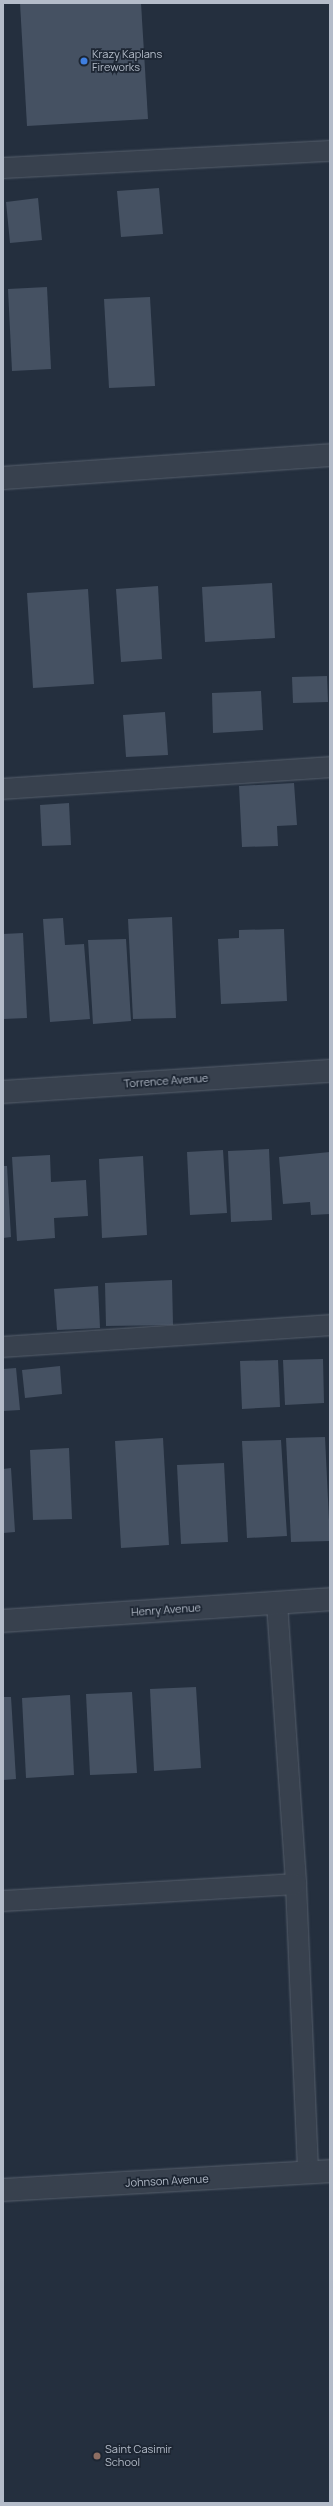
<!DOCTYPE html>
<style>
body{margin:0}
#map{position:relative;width:333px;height:2506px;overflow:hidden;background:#242f3e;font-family:Manrope,sans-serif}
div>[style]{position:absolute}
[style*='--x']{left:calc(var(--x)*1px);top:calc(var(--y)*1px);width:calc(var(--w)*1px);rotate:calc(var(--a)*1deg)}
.building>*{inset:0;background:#455162}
.roads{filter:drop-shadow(0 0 1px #565f6c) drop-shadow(0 0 1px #565f6c)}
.service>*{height:20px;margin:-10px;padding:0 10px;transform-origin:10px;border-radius:10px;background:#38414e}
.minor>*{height:22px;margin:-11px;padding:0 11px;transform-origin:11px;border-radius:11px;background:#38414e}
.dots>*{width:11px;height:11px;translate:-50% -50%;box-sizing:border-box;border:2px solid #1d2633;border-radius:50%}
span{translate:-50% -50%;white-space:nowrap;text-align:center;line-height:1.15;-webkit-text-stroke:3.5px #1d2633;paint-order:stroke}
.poi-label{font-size:11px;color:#b4bcc9}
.left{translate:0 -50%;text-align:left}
.street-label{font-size:11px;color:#b4bcc9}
.frame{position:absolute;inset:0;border:4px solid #b4bcc9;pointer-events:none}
</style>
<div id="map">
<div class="building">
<i style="clip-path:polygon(20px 3px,141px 3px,148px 119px,27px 126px)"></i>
<i style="clip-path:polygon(159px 188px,163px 234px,121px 237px,117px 191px)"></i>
<i style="clip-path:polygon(38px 198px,42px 240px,10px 243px,6px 202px)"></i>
<i style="clip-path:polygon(47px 287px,51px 369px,12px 371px,8px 289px)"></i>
<i style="clip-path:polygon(150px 297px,155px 386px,109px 388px,104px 299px)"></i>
<i style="clip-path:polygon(272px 583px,275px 638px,205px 642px,202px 587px)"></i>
<i style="clip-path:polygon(158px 586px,162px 659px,121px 662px,116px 589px)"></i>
<i style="clip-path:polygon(88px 589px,94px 684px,33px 688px,27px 593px)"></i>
<i style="clip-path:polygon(327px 676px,328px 702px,293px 703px,292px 677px)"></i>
<i style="clip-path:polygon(261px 691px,263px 730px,213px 733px,212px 693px)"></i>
<i style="clip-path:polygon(165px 712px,168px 755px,126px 757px,123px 715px)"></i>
<i style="clip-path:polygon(294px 783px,297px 825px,277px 826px,278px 846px,242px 847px,239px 786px)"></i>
<i style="clip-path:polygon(69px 803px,71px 845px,42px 846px,40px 805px)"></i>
<i style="clip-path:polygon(172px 917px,176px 1018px,133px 1019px,128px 919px)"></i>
<i style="clip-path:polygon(63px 918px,65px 945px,84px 944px,90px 1019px,50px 1022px,43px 919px)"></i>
<i style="clip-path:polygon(284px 929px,287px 1001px,221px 1004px,218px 939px,239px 938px,239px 930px)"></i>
<i style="clip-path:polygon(23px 933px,27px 1018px,3px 1019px,3px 934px)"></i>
<i style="clip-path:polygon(126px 939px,131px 1021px,93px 1024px,88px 940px)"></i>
<i style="clip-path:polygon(269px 1149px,272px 1220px,231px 1222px,228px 1151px)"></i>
<i style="clip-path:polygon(223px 1150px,227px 1213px,190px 1215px,187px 1152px)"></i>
<i style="clip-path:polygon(330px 1152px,330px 1214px,311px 1215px,310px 1202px,283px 1204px,279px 1157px)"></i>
<i style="clip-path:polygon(50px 1155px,51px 1182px,86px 1180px,88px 1216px,54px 1218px,55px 1238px,17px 1241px,12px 1157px)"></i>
<i style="clip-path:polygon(143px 1156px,147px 1235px,102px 1238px,99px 1159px)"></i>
<i style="clip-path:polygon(3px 1166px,7px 1166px,11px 1237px,3px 1238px)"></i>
<i style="clip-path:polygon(172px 1280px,173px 1325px,106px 1326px,105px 1283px)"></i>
<i style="clip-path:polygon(98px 1286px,100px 1328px,57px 1330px,54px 1289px)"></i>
<i style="clip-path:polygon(323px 1359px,324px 1403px,285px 1405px,283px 1360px)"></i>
<i style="clip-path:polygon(278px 1360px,280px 1407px,242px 1409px,240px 1361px)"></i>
<i style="clip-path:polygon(60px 1366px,62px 1394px,25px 1398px,22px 1370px)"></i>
<i style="clip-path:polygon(16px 1368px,20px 1410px,3px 1411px,3px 1369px)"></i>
<i style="clip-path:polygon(325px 1437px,330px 1541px,291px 1542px,286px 1438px)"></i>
<i style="clip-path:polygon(163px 1438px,169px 1545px,121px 1548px,115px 1441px)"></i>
<i style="clip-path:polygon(281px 1440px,287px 1536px,247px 1538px,242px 1441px)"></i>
<i style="clip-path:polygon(69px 1448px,72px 1519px,33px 1520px,30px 1450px)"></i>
<i style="clip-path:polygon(224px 1463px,228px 1542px,181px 1544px,177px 1465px)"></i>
<i style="clip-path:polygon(11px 1468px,15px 1532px,3px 1533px,3px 1469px)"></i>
<i style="clip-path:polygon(196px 1687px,201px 1768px,154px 1771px,150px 1689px)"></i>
<i style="clip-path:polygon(132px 1692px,137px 1773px,90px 1775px,86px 1694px)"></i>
<i style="clip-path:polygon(70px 1695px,74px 1775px,26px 1778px,22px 1698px)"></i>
<i style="clip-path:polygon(3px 1697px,11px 1697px,16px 1779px,3px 1780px)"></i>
</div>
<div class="roads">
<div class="service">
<i style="--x:3;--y:168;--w:327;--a:-3"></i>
<i style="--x:3;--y:789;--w:328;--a:-3.8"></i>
<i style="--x:3;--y:1347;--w:328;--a:-3.8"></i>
<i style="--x:277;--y:1603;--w:282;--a:86.1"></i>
<i style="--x:296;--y:1884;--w:288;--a:87.6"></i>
<i style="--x:3;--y:1901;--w:293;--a:-3.3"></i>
</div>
<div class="minor">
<i style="--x:3;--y:478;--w:328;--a:-4"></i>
<i style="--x:3;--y:1092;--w:328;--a:-3.7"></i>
<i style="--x:3;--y:1621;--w:328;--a:-3.8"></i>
<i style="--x:3;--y:2190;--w:328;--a:-3.3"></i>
</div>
</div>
<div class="dots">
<i style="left:84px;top:61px;background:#3f7fe0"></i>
<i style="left:97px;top:2456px;background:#8d6e63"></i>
</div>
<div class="poi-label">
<span class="left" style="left:92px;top:61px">Krazy Kaplans<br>Fireworks</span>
<span class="left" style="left:105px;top:2456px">Saint Casimir<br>School</span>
</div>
<div class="street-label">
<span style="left:166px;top:1081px;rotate:-4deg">Torrence Avenue</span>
<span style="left:166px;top:1610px;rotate:-4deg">Henry Avenue</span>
<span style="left:167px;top:2181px;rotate:-3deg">Johnson Avenue</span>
</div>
<div class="frame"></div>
</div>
